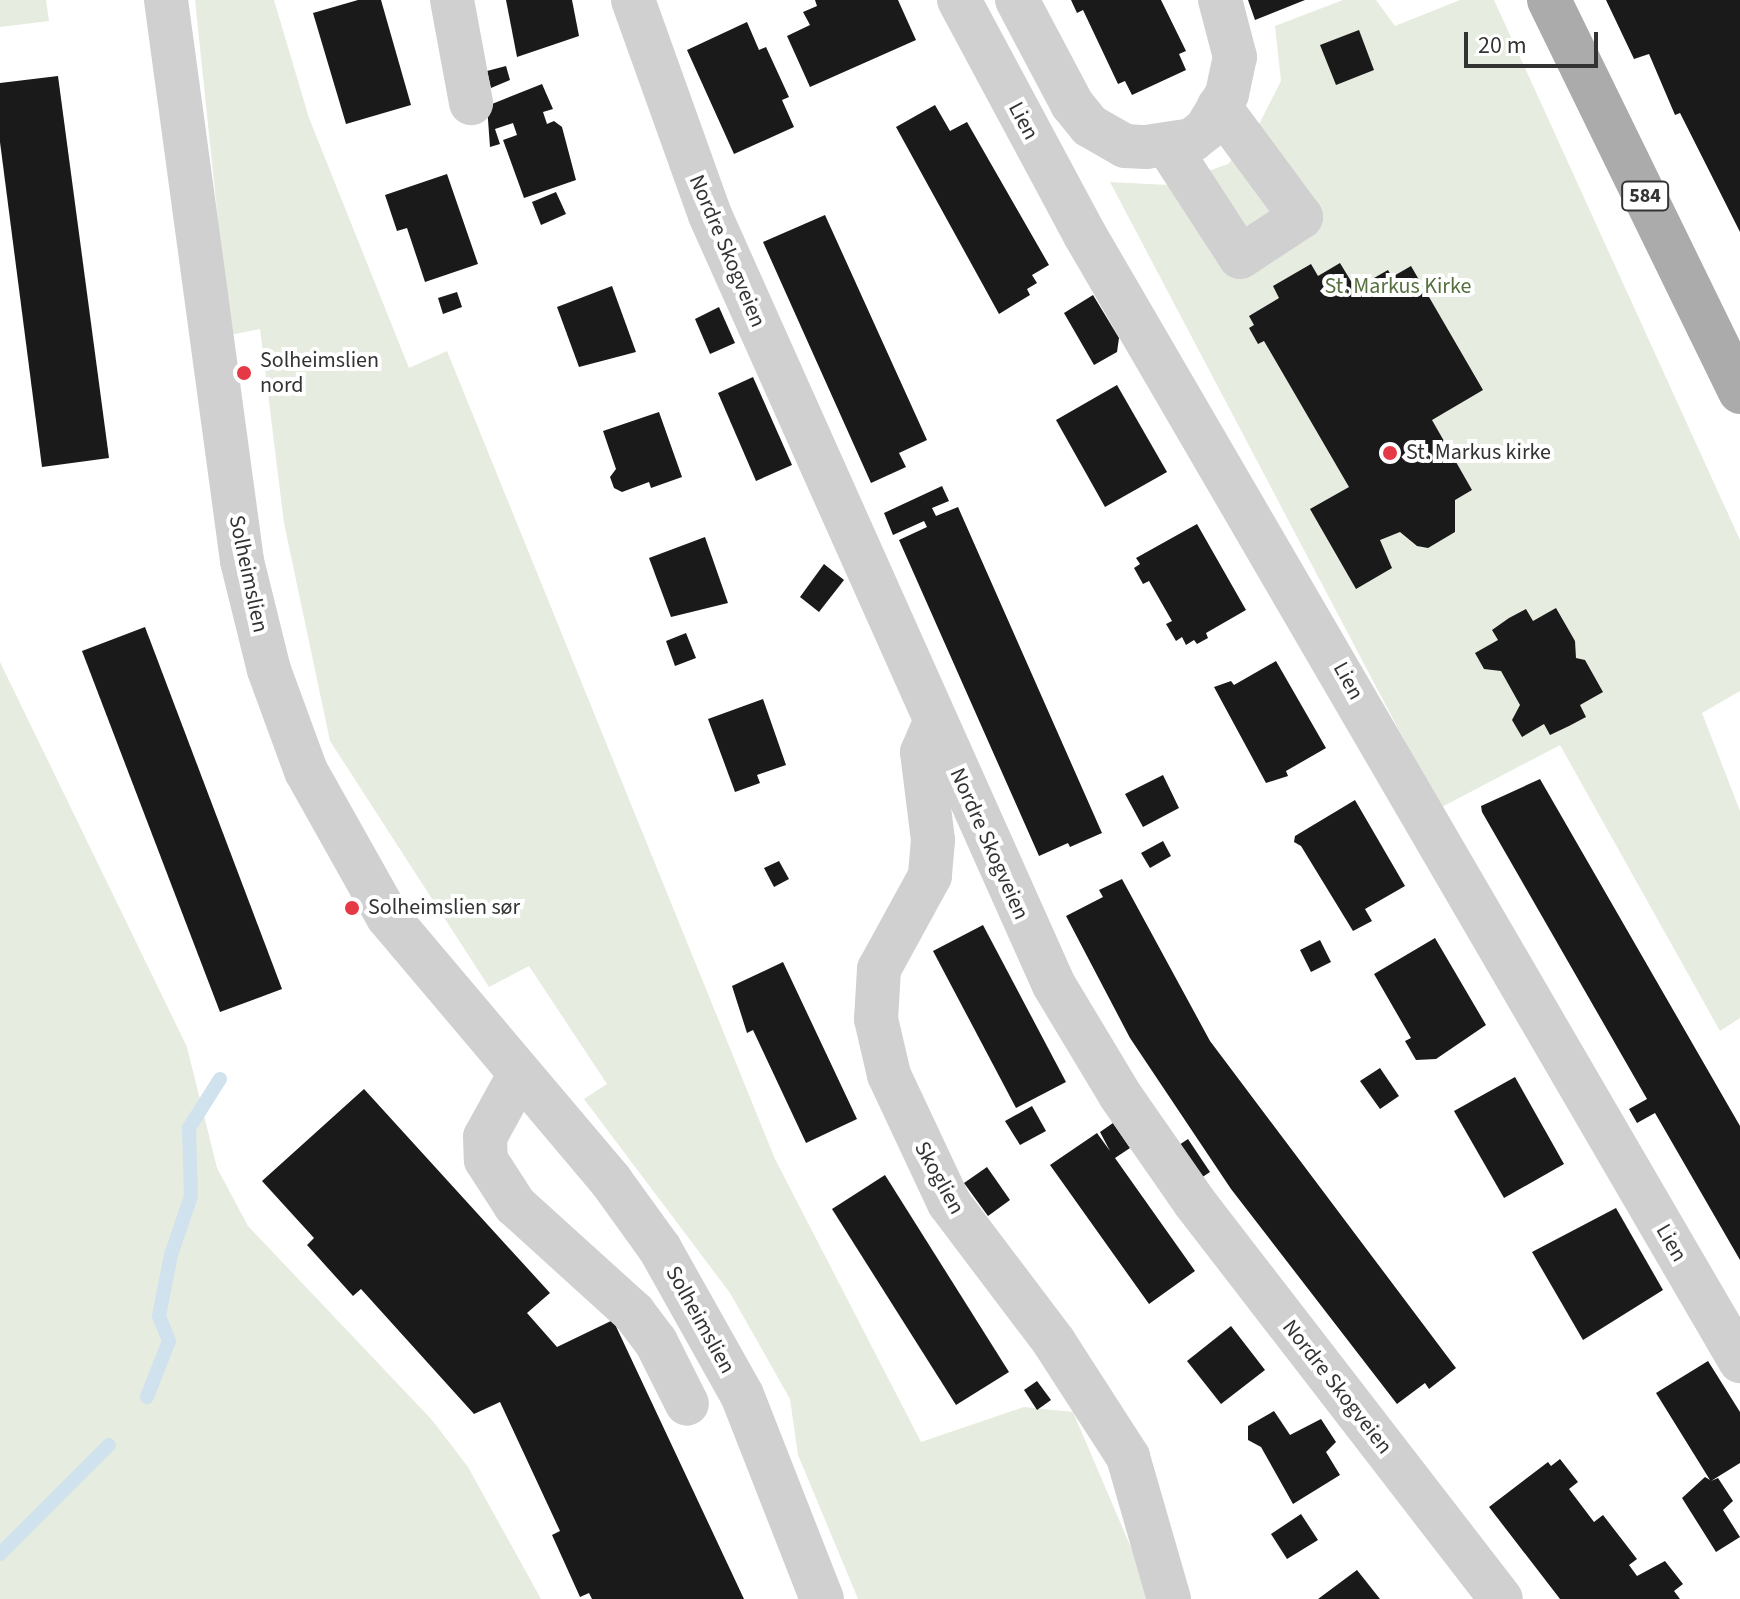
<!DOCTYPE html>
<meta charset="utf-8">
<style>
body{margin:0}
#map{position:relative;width:1740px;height:1599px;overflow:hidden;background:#fff;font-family:"Source Sans 3",sans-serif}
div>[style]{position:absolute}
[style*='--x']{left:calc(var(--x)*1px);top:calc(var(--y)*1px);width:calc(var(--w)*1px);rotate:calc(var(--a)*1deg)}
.green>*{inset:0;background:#e6ecdf}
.stream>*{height:14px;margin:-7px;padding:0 7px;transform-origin:7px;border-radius:7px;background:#cfe2ee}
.building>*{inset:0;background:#1a1a1a}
.minor>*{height:44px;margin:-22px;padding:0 22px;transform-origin:22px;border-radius:22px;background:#d0d0d0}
.major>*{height:44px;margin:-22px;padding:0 22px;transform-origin:22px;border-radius:22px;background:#ababab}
.dots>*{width:22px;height:22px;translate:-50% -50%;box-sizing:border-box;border:4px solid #fff;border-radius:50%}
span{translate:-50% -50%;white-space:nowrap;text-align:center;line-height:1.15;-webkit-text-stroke:8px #fff;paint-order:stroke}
.shield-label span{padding:2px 6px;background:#fff;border:2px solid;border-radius:6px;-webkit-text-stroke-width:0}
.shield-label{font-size:20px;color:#333;font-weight:700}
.street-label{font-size:22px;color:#333}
.park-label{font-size:22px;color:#56703f}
.poi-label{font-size:22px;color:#333}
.left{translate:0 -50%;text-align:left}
.scale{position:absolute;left:1464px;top:32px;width:134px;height:36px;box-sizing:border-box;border:4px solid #333;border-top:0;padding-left:10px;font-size:24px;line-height:28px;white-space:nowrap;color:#333;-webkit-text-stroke:6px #fff;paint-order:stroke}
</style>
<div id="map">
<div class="green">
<i style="clip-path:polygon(0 0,46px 0,49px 21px,0 27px)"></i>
<i style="clip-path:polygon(195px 0,274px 0,309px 118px,409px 368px,447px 351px,775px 1159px,921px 1442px,1024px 1407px,1073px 1412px,1153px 1599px,858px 1599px,798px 1455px,790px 1399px,730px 1293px,584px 1099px,607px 1084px,529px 966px,489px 987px,330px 741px,284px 523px,260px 329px,230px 335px)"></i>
<i style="clip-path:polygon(1343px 0,1376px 0,1395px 26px,1460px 0,1494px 0,1740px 540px,1740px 691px,1702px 713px,1740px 811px,1740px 1018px,1720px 1031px,1560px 745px,1440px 808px,1110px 182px,1169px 185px,1228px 164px,1254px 134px,1281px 81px,1275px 26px)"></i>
<i style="clip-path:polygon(0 662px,187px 1047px,217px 1168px,248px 1226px,432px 1420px,468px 1467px,541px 1599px,0 1599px)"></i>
</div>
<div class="stream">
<i style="--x:147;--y:1397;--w:60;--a:-68.6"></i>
<i style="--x:169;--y:1341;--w:27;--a:-112"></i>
<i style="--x:159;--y:1316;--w:62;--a:-78.9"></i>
<i style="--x:171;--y:1255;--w:62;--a:-71.3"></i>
<i style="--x:191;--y:1196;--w:68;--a:-91.7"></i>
<i style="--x:189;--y:1128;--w:58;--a:-57.7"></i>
<i style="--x:0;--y:1554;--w:154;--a:-45"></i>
</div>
<div class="building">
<i style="clip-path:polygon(358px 0,381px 0,411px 105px,346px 124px,313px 13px)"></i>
<i style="clip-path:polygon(506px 0,572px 0,579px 36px,517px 57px)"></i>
<i style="clip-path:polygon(815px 0,898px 0,916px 40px,810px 87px,787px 36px,810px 25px,803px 12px,817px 6px)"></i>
<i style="clip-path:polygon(1071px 0,1161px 0,1186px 51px,1179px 54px,1186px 70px,1132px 95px,1125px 81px,1118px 84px,1083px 10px,1077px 13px)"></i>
<i style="clip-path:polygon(1248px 0,1305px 0,1255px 20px)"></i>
<i style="clip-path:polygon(1606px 0,1740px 0,1740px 232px,1680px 113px,1675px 115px,1649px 54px,1634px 59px)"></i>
<i style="clip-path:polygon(747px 22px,759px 50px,766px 47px,789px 97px,782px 100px,794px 127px,734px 154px,687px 50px)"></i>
<i style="clip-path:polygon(1359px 30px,1374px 70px,1336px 85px,1320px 45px)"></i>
<i style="clip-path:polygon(506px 66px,510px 80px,491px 88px,487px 71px)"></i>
<i style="clip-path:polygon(58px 76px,109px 458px,42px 467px,0 142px,0 83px)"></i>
<i style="clip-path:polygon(542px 84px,553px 109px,543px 112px,547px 124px,554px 121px,562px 127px,576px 180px,524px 198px,503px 140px,517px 135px,513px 123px,495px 129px,500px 144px,490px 147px,487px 106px)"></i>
<i style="clip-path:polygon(935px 105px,950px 131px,967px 122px,1049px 265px,1032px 275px,1037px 283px,1027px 289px,1030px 295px,999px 314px,896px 127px)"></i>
<i style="clip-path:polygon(447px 174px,478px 264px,425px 282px,407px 228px,397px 231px,385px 195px)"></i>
<i style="clip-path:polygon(556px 192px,566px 214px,541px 225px,532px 202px)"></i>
<i style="clip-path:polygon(825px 215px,927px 440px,899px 453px,906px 467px,871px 483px,763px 242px)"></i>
<i style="clip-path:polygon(1340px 263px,1360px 296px,1379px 285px,1374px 278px,1388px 270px,1392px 277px,1411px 266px,1483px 390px,1432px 420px,1472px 490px,1455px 500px,1455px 532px,1428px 548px,1417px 546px,1400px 532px,1380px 540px,1392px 568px,1356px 589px,1310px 509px,1349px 487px,1264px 341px,1258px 344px,1249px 328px,1254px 325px,1249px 316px,1279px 298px,1273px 286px,1311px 264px,1318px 276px)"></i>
<i style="clip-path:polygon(612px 286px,636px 352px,579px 367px,557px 307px)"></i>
<i style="clip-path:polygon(457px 292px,462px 307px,443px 314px,438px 298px)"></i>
<i style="clip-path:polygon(1093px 295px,1119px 338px,1117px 352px,1094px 365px,1064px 313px)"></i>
<i style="clip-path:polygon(719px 307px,735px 343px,710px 354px,695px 319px)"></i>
<i style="clip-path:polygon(753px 377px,792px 465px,756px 481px,718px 393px)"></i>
<i style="clip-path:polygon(1117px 385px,1167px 472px,1105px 507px,1056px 420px)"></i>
<i style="clip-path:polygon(659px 412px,682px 477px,651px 488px,649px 482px,622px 492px,614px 488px,610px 477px,616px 469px,603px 431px)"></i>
<i style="clip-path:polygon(942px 486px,949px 501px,932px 508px,936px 516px,958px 507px,1102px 833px,1070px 847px,1068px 843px,1039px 856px,899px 540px,927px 527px,924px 521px,893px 535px,884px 513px)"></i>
<i style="clip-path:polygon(1197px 524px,1246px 610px,1206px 633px,1208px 638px,1197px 644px,1194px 640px,1186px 645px,1182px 637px,1176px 641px,1166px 624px,1172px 621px,1149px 581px,1143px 584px,1134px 568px,1140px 564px,1136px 558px)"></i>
<i style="clip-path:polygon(705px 537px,728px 603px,671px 617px,649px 558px)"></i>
<i style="clip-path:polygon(824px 564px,844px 580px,819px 612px,800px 597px)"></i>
<i style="clip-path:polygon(1556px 608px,1575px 641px,1576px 658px,1585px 660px,1603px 692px,1580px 705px,1586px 717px,1569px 726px,1550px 735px,1544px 724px,1522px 737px,1512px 720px,1520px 705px,1501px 671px,1484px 669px,1475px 653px,1498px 640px,1492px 630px,1509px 618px,1526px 609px,1533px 621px)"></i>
<i style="clip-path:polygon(145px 627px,282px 989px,220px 1012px,82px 651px)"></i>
<i style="clip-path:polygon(686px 633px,696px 658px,675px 666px,666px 641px)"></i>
<i style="clip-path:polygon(1276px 661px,1326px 748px,1286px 771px,1288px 776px,1266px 783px,1214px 687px,1231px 681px,1234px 685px)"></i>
<i style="clip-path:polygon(763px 699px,786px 765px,757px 775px,760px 783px,735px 792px,708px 719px)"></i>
<i style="clip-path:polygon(1163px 775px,1179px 808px,1143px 827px,1125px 794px)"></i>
<i style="clip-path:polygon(1540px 779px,1740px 1126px,1740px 1260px,1655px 1113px,1637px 1123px,1629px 1109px,1647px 1099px,1482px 812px,1481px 806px)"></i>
<i style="clip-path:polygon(1355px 800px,1405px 886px,1365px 909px,1372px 921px,1353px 931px,1301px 846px,1294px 842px,1295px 836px)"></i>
<i style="clip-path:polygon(1163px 841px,1171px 856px,1150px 868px,1141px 853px)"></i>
<i style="clip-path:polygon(779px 861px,789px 879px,774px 887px,764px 868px)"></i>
<i style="clip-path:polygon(1122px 879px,1210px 1041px,1456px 1368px,1429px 1389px,1425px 1383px,1397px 1404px,1231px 1189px,1130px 1038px,1066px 916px,1103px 897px,1099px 890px)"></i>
<i style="clip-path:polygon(983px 925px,1066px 1082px,1016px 1108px,933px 951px)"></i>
<i style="clip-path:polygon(1435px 938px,1486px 1025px,1436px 1059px,1416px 1060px,1405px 1041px,1411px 1038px,1374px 974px)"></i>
<i style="clip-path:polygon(1320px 940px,1331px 962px,1311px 972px,1300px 950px)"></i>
<i style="clip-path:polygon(783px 962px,857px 1119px,806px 1143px,753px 1030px,747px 1033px,732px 986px)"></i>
<i style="clip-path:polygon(1380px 1068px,1399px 1096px,1380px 1109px,1360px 1081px)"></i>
<i style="clip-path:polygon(1515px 1077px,1564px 1164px,1504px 1198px,1454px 1111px)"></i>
<i style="clip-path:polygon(364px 1089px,550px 1293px,527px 1313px,557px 1347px,613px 1320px,744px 1599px,592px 1599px,589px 1593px,580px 1597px,552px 1535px,560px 1531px,500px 1402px,474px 1414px,361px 1289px,353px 1296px,307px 1245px,314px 1238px,262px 1181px)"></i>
<i style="clip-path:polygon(1032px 1106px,1046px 1131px,1020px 1145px,1005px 1121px)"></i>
<i style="clip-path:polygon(1113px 1123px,1130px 1148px,1115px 1158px,1195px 1271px,1149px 1304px,1050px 1165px,1097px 1133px,1110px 1151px,1100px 1132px)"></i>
<i style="clip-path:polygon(1188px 1139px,1210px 1172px,1198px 1180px,1176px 1147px)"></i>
<i style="clip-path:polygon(987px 1167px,1010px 1200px,988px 1216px,964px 1183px)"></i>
<i style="clip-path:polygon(885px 1175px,1009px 1372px,956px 1405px,832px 1209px)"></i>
<i style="clip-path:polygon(1616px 1208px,1663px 1290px,1583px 1340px,1532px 1252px)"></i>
<i style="clip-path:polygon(1231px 1326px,1265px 1370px,1221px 1404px,1187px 1361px)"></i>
<i style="clip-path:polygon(1708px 1361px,1740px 1412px,1740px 1463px,1711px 1481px,1718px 1478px,1733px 1501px,1723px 1510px,1740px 1537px,1716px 1552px,1682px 1498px,1705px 1477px,1710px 1480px,1656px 1393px)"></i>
<i style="clip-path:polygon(1037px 1381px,1051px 1400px,1037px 1410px,1024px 1390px)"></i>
<i style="clip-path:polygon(1274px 1411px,1290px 1435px,1321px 1419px,1336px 1442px,1326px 1452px,1340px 1475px,1293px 1504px,1261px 1447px,1248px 1440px,1248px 1426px)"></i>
<i style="clip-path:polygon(1560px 1459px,1578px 1482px,1569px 1489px,1594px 1522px,1603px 1515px,1637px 1559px,1629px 1565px,1637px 1576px,1665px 1561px,1683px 1584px,1674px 1591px,1680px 1599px,1560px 1599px,1489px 1507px,1548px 1462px,1551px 1466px)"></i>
<i style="clip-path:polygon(1301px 1514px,1318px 1540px,1287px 1559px,1271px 1534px)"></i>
<i style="clip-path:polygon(1357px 1570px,1380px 1599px,1318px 1599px)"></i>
</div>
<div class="minor">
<i style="--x:166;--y:0;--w:566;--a:82.28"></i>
<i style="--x:242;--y:561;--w:112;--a:76.1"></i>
<i style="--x:269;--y:670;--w:108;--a:69.9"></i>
<i style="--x:306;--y:771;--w:167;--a:60.7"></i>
<i style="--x:388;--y:917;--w:346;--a:49.8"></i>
<i style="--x:611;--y:1181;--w:84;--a:54.2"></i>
<i style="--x:660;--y:1249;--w:167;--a:60.7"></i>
<i style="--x:742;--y:1395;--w:219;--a:68.6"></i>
<i style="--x:452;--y:0;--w:105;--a:79.5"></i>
<i style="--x:633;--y:0;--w:228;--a:70.3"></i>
<i style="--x:710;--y:215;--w:843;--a:65.93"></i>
<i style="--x:1054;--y:985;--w:128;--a:59"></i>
<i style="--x:1120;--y:1095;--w:131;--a:55.2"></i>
<i style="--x:1195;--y:1203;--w:500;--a:52.31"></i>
<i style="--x:959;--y:0;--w:267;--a:61.8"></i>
<i style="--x:1085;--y:235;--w:1303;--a:59.81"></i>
<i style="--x:1017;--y:0;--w:118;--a:62.1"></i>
<i style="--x:1072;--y:104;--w:28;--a:51"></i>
<i style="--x:1090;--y:126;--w:40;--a:29.7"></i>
<i style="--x:1125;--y:146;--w:21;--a:3"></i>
<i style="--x:1146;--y:147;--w:47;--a:-8.7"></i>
<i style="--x:1192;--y:140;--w:18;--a:-38"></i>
<i style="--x:1206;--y:129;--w:41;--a:-59"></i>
<i style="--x:1227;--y:94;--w:38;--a:-78"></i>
<i style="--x:1235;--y:57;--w:59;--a:-104.7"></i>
<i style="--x:1168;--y:146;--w:132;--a:57"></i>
<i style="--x:1240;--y:257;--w:73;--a:-33.3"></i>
<i style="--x:1301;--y:217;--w:138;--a:-126.5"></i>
<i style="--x:935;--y:722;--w:33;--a:113"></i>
<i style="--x:922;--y:752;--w:89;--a:82.9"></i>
<i style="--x:933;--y:840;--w:36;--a:95"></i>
<i style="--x:930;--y:876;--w:106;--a:118.7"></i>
<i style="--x:879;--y:969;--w:50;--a:93.4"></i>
<i style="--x:876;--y:1019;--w:57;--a:76.9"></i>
<i style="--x:889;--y:1075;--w:141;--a:64.9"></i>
<i style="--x:949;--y:1203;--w:174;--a:52.9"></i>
<i style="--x:1054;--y:1342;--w:137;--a:57.2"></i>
<i style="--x:1128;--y:1457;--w:148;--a:73.9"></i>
<i style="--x:518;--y:1077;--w:68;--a:118.8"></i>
<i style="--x:485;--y:1137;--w:23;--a:88"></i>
<i style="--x:486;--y:1160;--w:54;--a:57.2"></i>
<i style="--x:515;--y:1205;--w:161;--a:42.2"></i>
<i style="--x:634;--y:1313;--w:36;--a:53"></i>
<i style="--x:656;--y:1342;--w:69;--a:63.4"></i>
</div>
<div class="major">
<i style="--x:1549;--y:0;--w:436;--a:64"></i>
</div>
<div class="dots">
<i style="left:244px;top:373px;background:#e63946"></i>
<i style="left:1390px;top:453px;background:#e63946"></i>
<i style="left:352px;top:908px;background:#e63946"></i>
</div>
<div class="shield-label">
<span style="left:1645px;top:196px">584</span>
</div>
<div class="street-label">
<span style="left:1023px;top:121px;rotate:62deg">Lien</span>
<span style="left:727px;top:251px;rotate:67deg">Nordre Skogveien</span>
<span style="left:248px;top:574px;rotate:78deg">Solheimslien</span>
<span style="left:1348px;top:681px;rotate:61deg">Lien</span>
<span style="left:989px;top:844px;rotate:66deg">Nordre Skogveien</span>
<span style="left:939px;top:1178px;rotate:61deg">Skoglien</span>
<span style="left:1671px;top:1243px;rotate:60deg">Lien</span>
<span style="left:700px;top:1320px;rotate:61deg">Solheimslien</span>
<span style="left:1337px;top:1387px;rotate:52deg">Nordre Skogveien</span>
</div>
<div class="park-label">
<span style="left:1398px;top:287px">St. Markus Kirke</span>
</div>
<div class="poi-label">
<span class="left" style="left:260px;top:373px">Solheimslien<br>nord</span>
<span class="left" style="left:1406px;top:453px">St. Markus kirke</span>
<span class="left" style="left:368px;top:908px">Solheimslien sør</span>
</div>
<div class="scale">20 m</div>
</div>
